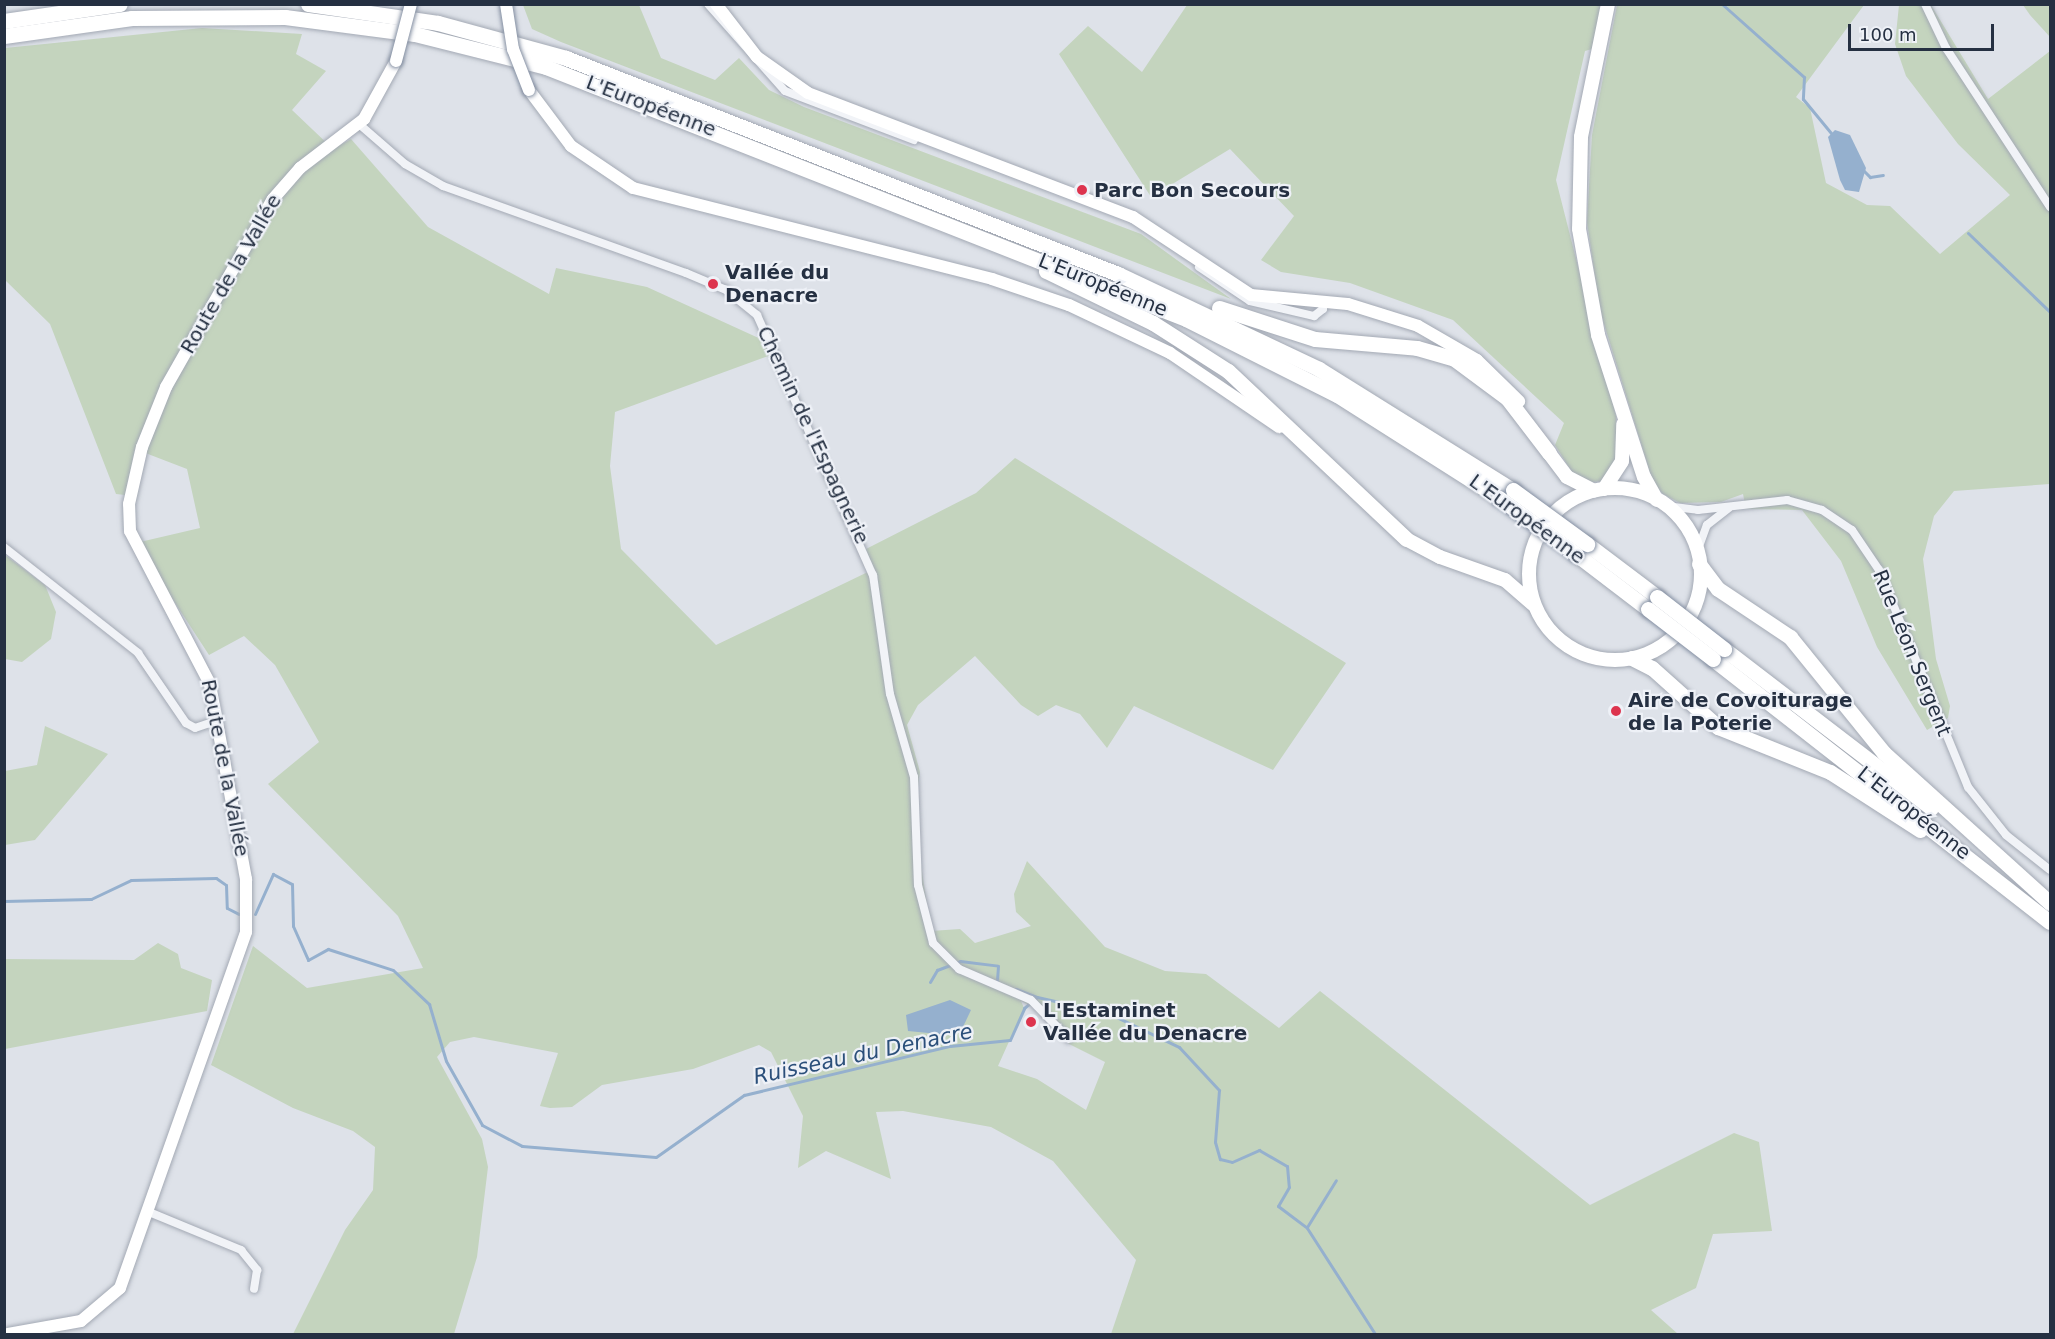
<!DOCTYPE html>
<meta charset="utf-8">
<style>
body{margin:0}
#map{position:relative;width:2055px;height:1339px;overflow:hidden;background:#dee2e9;font-family:"DejaVu Sans",sans-serif}
div>[style]{position:absolute}
[style*='--x']{left:calc(var(--x)*1px);top:calc(var(--y)*1px);width:calc(var(--w)*1px);rotate:calc(var(--a)*1deg)}
.green>*{inset:0;background:#c4d4be}
.water>*{inset:0;background:#95b0ce}
.stream>*{height:3px;margin:-1.5px;padding:0 1.5px;transform-origin:1.5px;border-radius:1.5px;background:#95b0ce}
.roads{filter:drop-shadow(0 0 2px #a3a9b4) drop-shadow(0 0 2px #a3a9b4)}
.street>*{height:8px;margin:-4px;padding:0 4px;transform-origin:4px;border-radius:4px;background:#f1f3f7}
.secondary>*{height:12px;margin:-6px;padding:0 6px;transform-origin:6px;border-radius:6px;background:#fff}
.primary>*{height:14px;margin:-7px;padding:0 7px;transform-origin:7px;border-radius:7px;background:#fff}
.primary>.ring{margin:-7px;padding:0;box-sizing:content-box;background:none;border:14px solid #fff;border-radius:50%}
.highway>*{height:15px;margin:-7.5px;padding:0 7.5px;transform-origin:7.5px;border-radius:7.5px;background:#fff}
.bridges{filter:drop-shadow(0 0 2px #848fa2) drop-shadow(0 0 2px #848fa2)}
.secondary-bridge>*{height:12px;margin:-6px;padding:0 6px;transform-origin:6px;border-radius:6px;background:#fff}
.highway-bridge>*{height:15px;margin:-7.5px;padding:0 7.5px;transform-origin:7.5px;border-radius:7.5px;background:#fff}
.dots>*{width:16px;height:16px;translate:-50% -50%;box-sizing:border-box;border:3px solid #eef1f7;border-radius:50%}
span{translate:-50% -50%;white-space:nowrap;text-align:center;line-height:1.15;-webkit-text-stroke:4.5px #eef1f7;paint-order:stroke}
.street-label{font-size:20px;color:#253042}
.poi-label{font-size:20px;color:#253042;font-weight:700}
.left{translate:0 -50%;text-align:left}
.water-label{font-size:21px;color:#2b4f7a;font-style:italic}
.frame{position:absolute;inset:0;border:6px solid #253042;pointer-events:none}
.scale{position:absolute;left:1848px;top:24px;width:146px;height:27px;box-sizing:border-box;border:3px solid #253042;border-top:0;padding-left:8px;font-size:18px;line-height:21px;white-space:nowrap;color:#253042;-webkit-text-stroke:4px #eef1f7;paint-order:stroke}
</style>
<div id="map">
<div class="green">
<i style="clip-path:polygon(523px 5px,639px 5px,661px 58px,715px 80px,739px 58px,769px 90px,804px 107px,1141px 234px,1231px 299px,561px 42px,532px 29px)"></i>
<i style="clip-path:polygon(1187px 5px,1604px 5px,1592px 49px,1585px 51px,1556px 180px,1616px 416px,1616px 464px,1605px 481px,1591px 482px,1572px 472px,1555px 445px,1564px 423px,1453px 320px,1350px 283px,1281px 272px,1261px 260px,1294px 216px,1230px 149px,1151px 197px,1059px 54px,1088px 26px,1142px 72px)"></i>
<i style="clip-path:polygon(1617px 5px,1864px 5px,1796px 97px,1810px 108px,1826px 183px,1867px 205px,1890px 206px,1940px 254px,2010px 195px,1958px 144px,1906px 76px,1895px 44px,1899px 5px,1931px 5px,1988px 99px,2050px 51px,2050px 484px,1954px 491px,1934px 516px,1923px 559px,1936px 659px,1950px 706px,1948px 718px,1927px 730px,1877px 647px,1841px 561px,1802px 510px,1746px 509px,1743px 494px,1721px 502px,1680px 503px,1663px 494px,1653px 482px,1600px 311px,1587px 222px,1592px 135px)"></i>
<i style="clip-path:polygon(2023px 5px,2050px 5px,2050px 37px,2030px 15px)"></i>
<i style="clip-path:polygon(evenodd,202px 28px,302px 34px,296px 54px,326px 71px,292px 110px,333px 149px,351px 139px,428px 227px,549px 294px,556px 268px,647px 287px,765px 341px,771px 355px,615px 412px,610px 466px,621px 549px,716px 645px,872px 570px,866px 549px,976px 493px,1015px 458px,1346px 663px,1273px 770px,1134px 706px,1107px 748px,1080px 714px,1056px 705px,1038px 716px,1021px 705px,975px 656px,918px 705px,907px 725px,920px 772px,914px 818px,931px 931px,960px 929px,975px 943px,1031px 926px,1016px 912px,1014px 894px,1027px 861px,1105px 947px,1165px 971px,1206px 974px,1279px 1028px,1320px 991px,1590px 1205px,1734px 1133px,1759px 1142px,1772px 1231px,1713px 1234px,1696px 1288px,1651px 1310px,1678px 1334px,1111px 1334px,1136px 1260px,1053px 1161px,991px 1127px,903px 1111px,876px 1112px,891px 1179px,826px 1151px,798px 1168px,803px 1116px,771px 1052px,759px 1045px,693px 1069px,602px 1085px,572px 1107px,550px 1108px,540px 1106px,558px 1053px,474px 1037px,450px 1042px,437px 1057px,482px 1139px,488px 1167px,477px 1257px,454px 1334px,293px 1334px,345px 1230px,373px 1190px,375px 1147px,353px 1131px,293px 1108px,211px 1065px,253px 946px,307px 988px,423px 968px,398px 916px,268px 784px,319px 742px,275px 665px,244px 636px,209px 655px,149px 563px,140px 542px,200px 528px,187px 469px,135px 449px,125px 495px,116px 494px,50px 324px,5px 280px,5px 48px,202px 28px,1021px 1001px,1044px 1013px,1069px 1044px,1105px 1062px,1086px 1110px,1037px 1079px,998px 1066px,1024px 1008px,1021px 1001px)"></i>
<i style="clip-path:polygon(5px 555px,45px 585px,56px 612px,51px 639px,22px 662px,5px 659px)"></i>
<i style="clip-path:polygon(45px 726px,108px 754px,35px 840px,5px 845px,5px 771px,37px 765px)"></i>
<i style="clip-path:polygon(158px 943px,178px 954px,181px 968px,212px 980px,207px 1011px,5px 1049px,5px 959px,134px 960px)"></i>
</div>
<div class="water">
<i style="clip-path:polygon(1835px 130px,1850px 135px,1866px 168px,1859px 192px,1845px 190px,1840px 180px,1828px 137px)"></i>
<i style="clip-path:polygon(950px 1000px,971px 1010px,962px 1029px,949px 1035px,908px 1031px,906px 1015px)"></i>
</div>
<div class="stream">
<i style="--x:1722;--y:4;--w:110;--a:41.7"></i>
<i style="--x:1804;--y:77;--w:22;--a:93"></i>
<i style="--x:1803;--y:99;--w:44;--a:50.5"></i>
<i style="--x:1863;--y:170;--w:10;--a:45"></i>
<i style="--x:1870;--y:177;--w:13;--a:-9"></i>
<i style="--x:1968;--y:233;--w:114;--a:43.9"></i>
<i style="--x:4;--y:901;--w:87;--a:-1.3"></i>
<i style="--x:91;--y:899;--w:44;--a:-25.4"></i>
<i style="--x:131;--y:880;--w:85;--a:-1.3"></i>
<i style="--x:216;--y:878;--w:12;--a:35"></i>
<i style="--x:226;--y:885;--w:23;--a:88"></i>
<i style="--x:227;--y:908;--w:13;--a:27"></i>
<i style="--x:255;--y:914;--w:44;--a:-65.8"></i>
<i style="--x:273;--y:874;--w:21;--a:28"></i>
<i style="--x:292;--y:884;--w:42;--a:88.6"></i>
<i style="--x:293;--y:926;--w:37;--a:66"></i>
<i style="--x:308;--y:960;--w:23;--a:-29"></i>
<i style="--x:328;--y:949;--w:68;--a:17.9"></i>
<i style="--x:393;--y:970;--w:50;--a:43.4"></i>
<i style="--x:429;--y:1004;--w:59;--a:73.4"></i>
<i style="--x:446;--y:1061;--w:73;--a:60.6"></i>
<i style="--x:482;--y:1125;--w:45;--a:27.7"></i>
<i style="--x:522;--y:1146;--w:134;--a:4.7"></i>
<i style="--x:656;--y:1157;--w:108;--a:-35.2"></i>
<i style="--x:744;--y:1095;--w:212;--a:-13.4"></i>
<i style="--x:950;--y:1046;--w:60;--a:-5.7"></i>
<i style="--x:1010;--y:1040;--w:35;--a:-66"></i>
<i style="--x:1024;--y:1008;--w:17;--a:-40"></i>
<i style="--x:1037;--y:997;--w:73;--a:12.7"></i>
<i style="--x:1108;--y:1013;--w:79;--a:25.6"></i>
<i style="--x:1179;--y:1047;--w:59;--a:47.1"></i>
<i style="--x:1219;--y:1090;--w:52;--a:94.4"></i>
<i style="--x:1215;--y:1142;--w:18;--a:74"></i>
<i style="--x:1220;--y:1159;--w:12;--a:14"></i>
<i style="--x:1232;--y:1162;--w:30;--a:-24"></i>
<i style="--x:1259;--y:1150;--w:32;--a:30"></i>
<i style="--x:1287;--y:1166;--w:21;--a:85"></i>
<i style="--x:1289;--y:1187;--w:22;--a:120"></i>
<i style="--x:1278;--y:1206;--w:36;--a:37"></i>
<i style="--x:1307;--y:1228;--w:126;--a:57.3"></i>
<i style="--x:930;--y:982;--w:14;--a:-60"></i>
<i style="--x:937;--y:970;--w:25;--a:-21"></i>
<i style="--x:960;--y:961;--w:38;--a:7"></i>
<i style="--x:998;--y:966;--w:16;--a:94"></i>
<i style="--x:1016;--y:989;--w:22;--a:21"></i>
<i style="--x:1307;--y:1227;--w:55;--a:-58.3"></i>
</div>
<div class="roads">
<div class="street">
<i style="--x:708;--y:4;--w:116;--a:48.5"></i>
<i style="--x:785;--y:91;--w:138;--a:20.8"></i>
<i style="--x:1925;--y:4;--w:49;--a:64.5"></i>
<i style="--x:1946;--y:48;--w:190;--a:56.8"></i>
<i style="--x:359;--y:124;--w:61;--a:41"></i>
<i style="--x:405;--y:164;--w:44;--a:30.1"></i>
<i style="--x:443;--y:186;--w:258;--a:19.7"></i>
<i style="--x:686;--y:273;--w:43;--a:23"></i>
<i style="--x:726;--y:290;--w:40;--a:39"></i>
<i style="--x:757;--y:315;--w:285;--a:66"></i>
<i style="--x:873;--y:575;--w:120;--a:81.9"></i>
<i style="--x:890;--y:694;--w:86;--a:73.9"></i>
<i style="--x:914;--y:777;--w:108;--a:87.9"></i>
<i style="--x:918;--y:885;--w:60;--a:75.5"></i>
<i style="--x:933;--y:943;--w:37;--a:45"></i>
<i style="--x:959;--y:969;--w:78;--a:23.3"></i>
<i style="--x:1031;--y:1000;--w:54;--a:45.7"></i>
<i style="--x:1199;--y:267;--w:61;--a:33.7"></i>
<i style="--x:1250;--y:301;--w:66;--a:13.2"></i>
<i style="--x:1314;--y:316;--w:11;--a:-38"></i>
<i style="--x:1323;--y:309;--w:9;--a:-90"></i>
<i style="--x:1666;--y:506;--w:32;--a:7"></i>
<i style="--x:1698;--y:510;--w:90;--a:-6.4"></i>
<i style="--x:1787;--y:500;--w:36;--a:16"></i>
<i style="--x:1822;--y:510;--w:36;--a:34"></i>
<i style="--x:1852;--y:530;--w:48;--a:56"></i>
<i style="--x:1879;--y:570;--w:235;--a:67.7"></i>
<i style="--x:1968;--y:787;--w:61;--a:51.6"></i>
<i style="--x:2006;--y:835;--w:56;--a:38.5"></i>
<i style="--x:4;--y:547;--w:171;--a:38.3"></i>
<i style="--x:138;--y:653;--w:85;--a:55.6"></i>
<i style="--x:186;--y:723;--w:10;--a:29"></i>
<i style="--x:195;--y:728;--w:24;--a:-19"></i>
<i style="--x:1697;--y:552;--w:29;--a:-70"></i>
<i style="--x:1707;--y:525;--w:28;--a:-38"></i>
<i style="--x:149;--y:1212;--w:100;--a:22.4"></i>
<i style="--x:241;--y:1250;--w:26;--a:51"></i>
<i style="--x:257;--y:1270;--w:19;--a:99"></i>
</div>
<div class="secondary">
<i style="--x:716;--y:4;--w:67;--a:52.3"></i>
<i style="--x:757;--y:57;--w:62;--a:35.2"></i>
<i style="--x:808;--y:93;--w:348;--a:20.9"></i>
<i style="--x:1133;--y:217;--w:141;--a:33.5"></i>
<i style="--x:1251;--y:295;--w:97;--a:5.3"></i>
<i style="--x:1348;--y:304;--w:73;--a:17.4"></i>
<i style="--x:1418;--y:326;--w:68;--a:30"></i>
<i style="--x:1477;--y:360;--w:59;--a:44.3"></i>
<i style="--x:529;--y:90;--w:70;--a:53.1"></i>
<i style="--x:571;--y:146;--w:75;--a:34.1"></i>
<i style="--x:633;--y:188;--w:370;--a:14.2"></i>
<i style="--x:992;--y:279;--w:81;--a:18.7"></i>
<i style="--x:1069;--y:305;--w:112;--a:25.4"></i>
<i style="--x:1170;--y:353;--w:132;--a:34.2"></i>
<i style="--x:8;--y:1334;--w:74;--a:-10.1"></i>
<i style="--x:81;--y:1321;--w:51;--a:-40.2"></i>
<i style="--x:120;--y:1288;--w:378;--a:-70.5"></i>
<i style="--x:246;--y:932;--w:53;--a:-90"></i>
<i style="--x:246;--y:879;--w:198;--a:-100.5"></i>
<i style="--x:210;--y:684;--w:173;--a:-117.6"></i>
<i style="--x:130;--y:531;--w:27;--a:-92"></i>
<i style="--x:129;--y:504;--w:58;--a:-77.2"></i>
<i style="--x:142;--y:447;--w:65;--a:-68.2"></i>
<i style="--x:166;--y:387;--w:216;--a:-60.4"></i>
<i style="--x:273;--y:199;--w:41;--a:-48.9"></i>
<i style="--x:300;--y:168;--w:81;--a:-37.4"></i>
<i style="--x:364;--y:119;--w:66;--a:-61.1"></i>
</div>
<div class="primary">
<i style="--x:1608;--y:4;--w:136;--a:101.5"></i>
<i style="--x:1581;--y:137;--w:92;--a:91.2"></i>
<i style="--x:1579;--y:229;--w:108;--a:79.8"></i>
<i style="--x:1598;--y:335;--w:149;--a:72.1"></i>
<i style="--x:1644;--y:477;--w:26;--a:61"></i>
<i style="--x:1549;--y:453;--w:30;--a:53"></i>
<i style="--x:1567;--y:477;--w:30;--a:27"></i>
<i class="ring" style="left:1529px;top:488px;width:158px;height:158px"></i>
<i style="--x:1604;--y:489;--w:33;--a:-57"></i>
<i style="--x:1622;--y:461;--w:37;--a:-88"></i>
<i style="--x:1406;--y:539;--w:38;--a:28"></i>
<i style="--x:1440;--y:557;--w:69;--a:19.5"></i>
<i style="--x:1505;--y:580;--w:37;--a:41"></i>
</div>
<div class="highway">
<i style="--x:308;--y:4;--w:131;--a:8.3"></i>
<i style="--x:438;--y:23;--w:133;--a:15.3"></i>
<i style="--x:566;--y:58;--w:593;--a:21.37"></i>
<i style="--x:1118;--y:274;--w:222;--a:25.3"></i>
<i style="--x:1319;--y:369;--w:229;--a:32"></i>
<i style="--x:4;--y:21;--w:117;--a:-8.3"></i>
<i style="--x:4;--y:36;--w:129;--a:-8"></i>
<i style="--x:132;--y:18;--w:153;--a:-0.4"></i>
<i style="--x:285;--y:17;--w:131;--a:7.5"></i>
<i style="--x:415;--y:34;--w:135;--a:14.1"></i>
<i style="--x:546;--y:67;--w:688;--a:21.49"></i>
<i style="--x:1186;--y:319;--w:169;--a:26.7"></i>
<i style="--x:1337;--y:395;--w:192;--a:32.4"></i>
<i style="--x:1046;--y:271;--w:119;--a:25.9"></i>
<i style="--x:1153;--y:323;--w:89;--a:32.6"></i>
<i style="--x:1228;--y:371;--w:245;--a:43.3"></i>
<i style="--x:1219;--y:308;--w:101;--a:17.9"></i>
<i style="--x:1315;--y:339;--w:102;--a:5"></i>
<i style="--x:1417;--y:348;--w:37;--a:16"></i>
<i style="--x:1453;--y:358;--w:67;--a:36.5"></i>
<i style="--x:1507;--y:398;--w:69;--a:52.6"></i>
<i style="--x:1587;--y:544;--w:88;--a:37.1"></i>
<i style="--x:1576;--y:554;--w:91;--a:37.4"></i>
<i style="--x:1699;--y:564;--w:31;--a:53"></i>
<i style="--x:1718;--y:589;--w:87;--a:33.7"></i>
<i style="--x:1790;--y:637;--w:149;--a:51"></i>
<i style="--x:1884;--y:753;--w:224;--a:42.1"></i>
<i style="--x:1724;--y:649;--w:261;--a:37.5"></i>
<i style="--x:1632;--y:658;--w:22;--a:27"></i>
<i style="--x:1652;--y:668;--w:89;--a:41.8"></i>
<i style="--x:1718;--y:727;--w:121;--a:21.9"></i>
<i style="--x:1830;--y:772;--w:107;--a:32.8"></i>
<i style="--x:1713;--y:659;--w:427;--a:38"></i>
</div>
</div>
<div class="bridges">
<div class="secondary-bridge">
<i style="--x:506;--y:4;--w:46;--a:81.2"></i>
<i style="--x:513;--y:49;--w:44;--a:68.7"></i>
<i style="--x:396;--y:61;--w:59;--a:-75.3"></i>
</div>
<div class="highway-bridge">
<i style="--x:1513;--y:490;--w:92;--a:36.1"></i>
<i style="--x:1499;--y:498;--w:95;--a:36"></i>
<i style="--x:1657;--y:597;--w:85;--a:37.8"></i>
<i style="--x:1648;--y:609;--w:82;--a:37.6"></i>
</div>
</div>
<div class="dots">
<i style="left:1082px;top:190px;background:#dd344e"></i>
<i style="left:713px;top:284px;background:#dd344e"></i>
<i style="left:1616px;top:711px;background:#dd344e"></i>
<i style="left:1031px;top:1022px;background:#dd344e"></i>
</div>
<div class="street-label">
<span style="left:651px;top:106px;rotate:21deg">L'Européenne</span>
<span style="left:231px;top:274px;rotate:-60deg">Route de la Vallée</span>
<span style="left:1103px;top:285px;rotate:22deg">L'Européenne</span>
<span style="left:813px;top:435px;rotate:65deg">Chemin de l'Espagnerie</span>
<span style="left:1527px;top:519px;rotate:36deg">L'Européenne</span>
<span style="left:1912px;top:653px;rotate:68deg">Rue Léon Sergent</span>
<span style="left:225px;top:768px;rotate:79deg">Route de la Vallée</span>
<span style="left:1914px;top:813px;rotate:38deg">L'Européenne</span>
</div>
<div class="poi-label">
<span class="left" style="left:1094px;top:190px">Parc Bon Secours</span>
<span class="left" style="left:725px;top:284px">Vallée du<br>Denacre</span>
<span class="left" style="left:1628px;top:712px">Aire de Covoiturage<br>de la Poterie</span>
<span class="left" style="left:1043px;top:1022px">L'Estaminet<br>Vallée du Denacre</span>
</div>
<div class="water-label">
<span style="left:863px;top:1054px;rotate:-12deg">Ruisseau du Denacre</span>
</div>
<div class="frame"></div>
<div class="scale">100 m</div>
</div>
